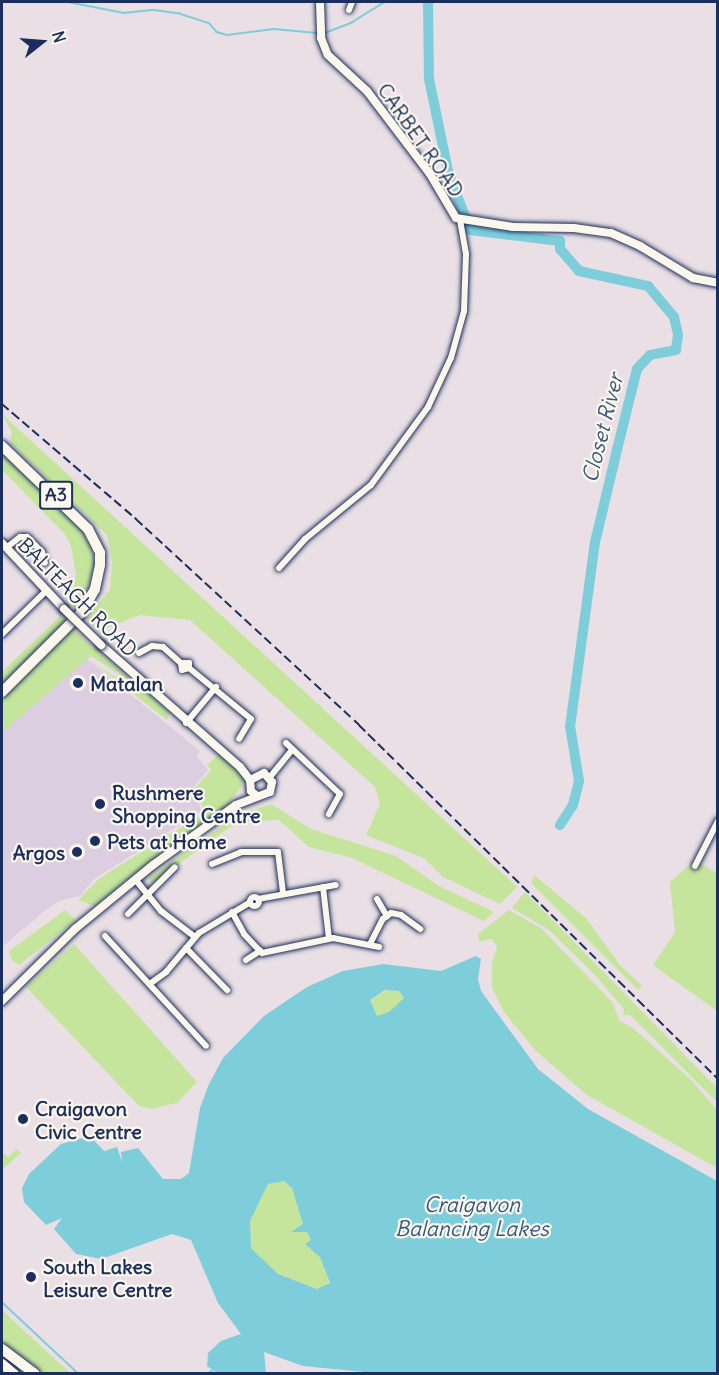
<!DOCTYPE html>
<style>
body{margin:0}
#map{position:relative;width:719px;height:1375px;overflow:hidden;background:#e9dfe5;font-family:Delius,sans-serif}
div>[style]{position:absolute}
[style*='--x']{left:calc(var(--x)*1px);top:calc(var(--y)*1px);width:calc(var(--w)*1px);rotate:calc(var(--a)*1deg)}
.built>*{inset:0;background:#dccee0}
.green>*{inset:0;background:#c5e59d}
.water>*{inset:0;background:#7ecddb}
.stream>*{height:1.5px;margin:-0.75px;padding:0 0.75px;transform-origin:0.75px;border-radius:0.75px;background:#7ecddb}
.river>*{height:10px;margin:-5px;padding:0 5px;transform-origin:5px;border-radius:5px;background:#7ecddb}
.roads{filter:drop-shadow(0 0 2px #1b2f5e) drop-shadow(0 0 2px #1b2f5e)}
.minor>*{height:6px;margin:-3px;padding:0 3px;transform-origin:3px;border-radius:3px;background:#fbf7ec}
.minor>.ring{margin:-3px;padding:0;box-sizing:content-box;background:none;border:6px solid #fbf7ec;border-radius:50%}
.tertiary>*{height:8px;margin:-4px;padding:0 4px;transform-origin:4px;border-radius:4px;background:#fbf7ec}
.trunk>*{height:10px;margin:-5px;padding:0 5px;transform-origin:5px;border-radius:5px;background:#fbf7ec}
.rail>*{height:1.5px;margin-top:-0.75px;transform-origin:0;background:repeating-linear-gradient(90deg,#1b2f5e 0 9px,transparent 0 13.5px)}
.bridges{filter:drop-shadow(0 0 2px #1b2f5e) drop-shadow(0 0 2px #1b2f5e)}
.tertiary-bridge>*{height:8px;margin:-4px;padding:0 4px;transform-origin:4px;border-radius:4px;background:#fbf7ec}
.dots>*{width:16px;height:16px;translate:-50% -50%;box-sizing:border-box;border:3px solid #fbf7ec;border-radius:50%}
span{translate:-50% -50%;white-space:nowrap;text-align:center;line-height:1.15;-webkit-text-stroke:4.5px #fbf7ec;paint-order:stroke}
.shield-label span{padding:2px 4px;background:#fbf7ec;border:2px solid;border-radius:4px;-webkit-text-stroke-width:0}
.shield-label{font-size:18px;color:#1b2f5e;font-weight:700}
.street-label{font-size:20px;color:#1b2f5e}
.poi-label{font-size:20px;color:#1b2f5e;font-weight:700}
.left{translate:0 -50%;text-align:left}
.right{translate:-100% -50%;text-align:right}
.water-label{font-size:21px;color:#34567d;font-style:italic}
.frame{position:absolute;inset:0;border:3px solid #1b2f5e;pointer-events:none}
.north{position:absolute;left:12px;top:12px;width:60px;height:60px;-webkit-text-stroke:4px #fbf7ec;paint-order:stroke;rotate:73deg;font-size:16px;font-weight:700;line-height:24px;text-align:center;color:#1b2f5e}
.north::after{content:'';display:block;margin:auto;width:21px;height:27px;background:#1b2f5e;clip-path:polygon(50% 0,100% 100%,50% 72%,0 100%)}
</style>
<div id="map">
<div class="built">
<i style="clip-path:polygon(86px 658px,200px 751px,196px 756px,208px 770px,192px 789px,202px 811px,94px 879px,80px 896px,59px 901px,43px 912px,2px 947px,2px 729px)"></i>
</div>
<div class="green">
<i style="clip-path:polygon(2px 414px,502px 873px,517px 887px,500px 904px,443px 877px,424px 858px,366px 835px,380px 804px,375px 787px,190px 620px,139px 615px,100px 631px,86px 618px,110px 590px,112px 563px,107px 535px,10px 443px,12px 432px)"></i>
<i style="clip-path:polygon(2px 451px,90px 537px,95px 568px,78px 612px,70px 604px,76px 574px,71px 546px,64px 533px,2px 470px)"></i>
<i style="clip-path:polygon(61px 615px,68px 624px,2px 686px,2px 672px)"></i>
<i style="clip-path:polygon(73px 629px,138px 686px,91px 656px,4px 731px,2px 704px,7px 692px)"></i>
<i style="clip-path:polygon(92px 662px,137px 691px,143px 689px,170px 713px,167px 720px)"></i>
<i style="clip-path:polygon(219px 754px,244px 776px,242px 786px,224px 809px,95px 906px,78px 900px,100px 878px,205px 812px,194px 789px,211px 770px,207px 765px)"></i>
<i style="clip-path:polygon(271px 804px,311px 829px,396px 856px,439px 886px,494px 912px,484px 921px,352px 858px,309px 847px,279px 820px,237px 822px,152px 883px,148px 878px,238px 815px)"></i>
<i style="clip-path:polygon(695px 860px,717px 873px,717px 1011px,653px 965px,675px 932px,670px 882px)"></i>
<i style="clip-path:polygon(534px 875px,586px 918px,619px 964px,642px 986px,638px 990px,531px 883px)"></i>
<i style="clip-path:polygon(525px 892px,717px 1088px,717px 1102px,630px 1015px,623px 1015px,624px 1009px,595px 975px,549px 930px,512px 908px)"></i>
<i style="clip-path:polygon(65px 910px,76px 920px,19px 965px,12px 960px,9px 951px)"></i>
<i style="clip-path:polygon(509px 910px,542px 929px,612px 1002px,620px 1021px,633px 1028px,692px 1081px,717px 1110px,717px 1168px,587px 1095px,536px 1051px,504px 1012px,492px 988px,492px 962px,497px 947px,492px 939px,479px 942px,478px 934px)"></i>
<i style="clip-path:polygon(74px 944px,197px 1082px,177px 1103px,151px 1109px,139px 1106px,26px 987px)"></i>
<i style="clip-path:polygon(387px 990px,399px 991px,404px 998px,389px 1013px,377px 1016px,370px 1000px)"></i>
<i style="clip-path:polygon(17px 1149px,21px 1153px,2px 1170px,2px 1152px,8px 1157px)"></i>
<i style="clip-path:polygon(284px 1181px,292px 1188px,312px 1240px,305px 1244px,320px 1256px,330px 1284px,317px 1289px,278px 1274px,251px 1248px,250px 1221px,268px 1184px)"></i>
<i style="clip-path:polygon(2px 1310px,61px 1365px,71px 1373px,43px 1373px,2px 1344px)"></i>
</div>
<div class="water">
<i style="clip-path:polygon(evenodd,476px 956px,481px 959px,478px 979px,481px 991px,538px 1069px,588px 1109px,717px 1181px,717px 1373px,375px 1373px,303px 1366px,264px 1352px,266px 1373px,217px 1373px,207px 1366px,208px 1353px,221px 1341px,241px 1334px,218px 1303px,191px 1240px,172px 1234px,101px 1259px,76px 1254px,54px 1229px,62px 1218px,46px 1225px,24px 1202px,22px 1188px,29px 1174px,61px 1144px,90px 1136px,104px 1151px,117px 1147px,122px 1162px,121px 1152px,138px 1148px,163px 1179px,181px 1179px,189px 1173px,200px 1108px,209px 1084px,223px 1058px,264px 1016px,307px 987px,343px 971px,383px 964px,441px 971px,476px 956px,385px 990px,399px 991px,404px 998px,389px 1012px,377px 1016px,370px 1000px,385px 990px,476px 956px,284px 1181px,292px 1188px,303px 1224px,291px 1232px,307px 1232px,311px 1240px,305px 1244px,320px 1257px,330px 1283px,317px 1289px,278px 1274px,251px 1248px,250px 1221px,268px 1184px,284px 1181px)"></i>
</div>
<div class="stream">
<i style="--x:68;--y:2;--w:57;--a:11.1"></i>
<i style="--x:124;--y:13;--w:30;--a:-6"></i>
<i style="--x:154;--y:10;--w:27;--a:8"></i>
<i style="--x:181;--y:14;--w:29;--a:18"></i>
<i style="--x:209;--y:23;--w:12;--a:48"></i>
<i style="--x:217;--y:32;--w:10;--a:17"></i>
<i style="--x:227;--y:35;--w:47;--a:-7.3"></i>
<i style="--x:274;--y:29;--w:43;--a:5.3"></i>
<i style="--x:325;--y:33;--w:28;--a:-21"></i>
<i style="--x:351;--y:23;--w:40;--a:-32"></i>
<i style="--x:2;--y:1302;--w:105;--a:43.1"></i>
<i style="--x:207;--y:1374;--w:7;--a:-34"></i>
</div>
<div class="river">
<i style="--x:428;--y:2;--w:77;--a:89.3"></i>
<i style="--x:429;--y:79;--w:94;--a:78.3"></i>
<i style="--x:448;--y:171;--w:63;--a:69.6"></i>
<i style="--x:470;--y:230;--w:91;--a:7"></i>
<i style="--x:560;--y:241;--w:8;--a:90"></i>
<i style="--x:560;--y:249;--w:29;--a:49"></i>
<i style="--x:579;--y:271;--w:71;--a:12.3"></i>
<i style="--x:648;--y:286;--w:40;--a:50"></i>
<i style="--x:674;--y:317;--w:18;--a:77"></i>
<i style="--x:678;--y:335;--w:15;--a:98"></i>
<i style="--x:676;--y:350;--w:26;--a:169"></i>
<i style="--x:650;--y:355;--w:19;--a:133"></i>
<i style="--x:637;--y:369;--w:83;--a:103.9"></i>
<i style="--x:617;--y:450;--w:95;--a:103.4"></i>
<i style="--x:595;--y:542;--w:186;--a:97.7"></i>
<i style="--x:570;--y:726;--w:56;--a:80.7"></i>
<i style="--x:579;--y:781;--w:25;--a:104"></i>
<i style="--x:573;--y:805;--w:24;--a:123"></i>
</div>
<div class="roads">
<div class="minor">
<i style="--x:349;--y:10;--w:9;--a:-69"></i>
<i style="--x:6;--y:548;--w:18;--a:-38"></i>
<i style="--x:20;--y:537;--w:7;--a:0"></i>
<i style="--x:27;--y:537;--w:21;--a:45"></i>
<i style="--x:42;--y:552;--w:11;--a:75"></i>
<i style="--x:279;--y:568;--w:39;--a:-48"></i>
<i style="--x:305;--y:539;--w:85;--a:-39.3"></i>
<i style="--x:371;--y:485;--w:97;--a:-53.8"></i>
<i style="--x:428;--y:407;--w:54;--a:-64.9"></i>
<i style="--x:451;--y:358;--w:49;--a:-74.5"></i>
<i style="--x:464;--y:311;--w:57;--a:-88"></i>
<i style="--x:466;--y:254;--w:35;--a:-100"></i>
<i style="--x:2;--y:634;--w:62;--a:-44.3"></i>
<i style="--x:139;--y:653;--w:15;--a:-28"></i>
<i style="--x:152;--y:646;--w:11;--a:5"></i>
<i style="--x:163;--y:647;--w:24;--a:42"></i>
<i style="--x:189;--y:668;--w:7;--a:164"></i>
<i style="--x:182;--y:670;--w:7;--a:-98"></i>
<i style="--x:181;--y:663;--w:8;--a:0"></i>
<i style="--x:189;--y:663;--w:5;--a:90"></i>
<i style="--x:189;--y:668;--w:80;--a:39.4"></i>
<i style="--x:251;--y:719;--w:23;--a:121"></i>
<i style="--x:186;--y:723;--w:47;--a:-50.2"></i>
<i style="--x:286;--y:743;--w:74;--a:43.4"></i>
<i style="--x:340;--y:794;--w:23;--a:119"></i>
<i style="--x:270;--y:777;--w:35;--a:-51"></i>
<i style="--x:212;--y:864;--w:31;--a:-22"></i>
<i style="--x:241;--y:852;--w:37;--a:0"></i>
<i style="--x:278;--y:852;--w:41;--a:83"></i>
<i style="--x:695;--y:866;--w:51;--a:-62.9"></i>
<i style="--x:135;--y:879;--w:41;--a:50.9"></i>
<i style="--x:161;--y:911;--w:43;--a:37.4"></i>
<i style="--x:323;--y:887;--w:52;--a:83.4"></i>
<i class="ring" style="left:249.5px;top:896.5px;width:3px;height:3px"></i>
<i style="--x:258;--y:899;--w:79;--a:-10.2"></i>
<i style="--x:377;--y:899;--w:20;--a:60"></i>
<i style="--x:232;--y:912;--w:25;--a:61"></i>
<i style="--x:244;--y:934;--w:26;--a:47"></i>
<i style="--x:262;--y:953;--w:73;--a:-11.9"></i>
<i style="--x:333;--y:938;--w:47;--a:11.1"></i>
<i style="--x:128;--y:914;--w:66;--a:-45"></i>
<i style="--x:105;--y:936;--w:149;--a:47.4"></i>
<i style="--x:370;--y:944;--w:28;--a:-63"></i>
<i style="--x:383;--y:919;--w:10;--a:-37"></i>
<i style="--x:391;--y:913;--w:10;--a:11"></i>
<i style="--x:401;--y:915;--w:24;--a:36"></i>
<i style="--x:186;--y:948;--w:59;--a:45.7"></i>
<i style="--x:246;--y:960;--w:17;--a:-33"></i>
<i style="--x:151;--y:983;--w:19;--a:-36"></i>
<i style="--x:166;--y:972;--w:51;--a:-49.8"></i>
<i style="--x:199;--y:933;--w:58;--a:-31"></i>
</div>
<div class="tertiary">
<i style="--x:320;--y:2;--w:36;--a:88"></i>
<i style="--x:321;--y:38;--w:18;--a:68"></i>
<i style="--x:328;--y:55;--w:53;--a:42.7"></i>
<i style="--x:367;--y:91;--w:104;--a:52.8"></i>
<i style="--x:430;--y:174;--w:51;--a:59.4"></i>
<i style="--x:456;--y:218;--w:58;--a:9"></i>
<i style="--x:513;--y:227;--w:61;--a:0.9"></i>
<i style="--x:574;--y:228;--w:37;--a:8"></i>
<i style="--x:611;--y:233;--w:32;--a:24"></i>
<i style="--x:640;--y:246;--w:62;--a:31.1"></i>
<i style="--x:693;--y:278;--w:25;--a:11"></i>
<i style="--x:2;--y:543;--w:91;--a:46.8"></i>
<i style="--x:101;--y:645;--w:185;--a:41.3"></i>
<i style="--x:240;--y:767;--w:16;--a:52"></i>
<i style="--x:2;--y:1001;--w:103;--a:-44.6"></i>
<i style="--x:75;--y:929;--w:101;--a:-39.4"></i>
<i style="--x:153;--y:865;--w:102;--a:-35.9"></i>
<i style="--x:236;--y:805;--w:36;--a:-21"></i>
<i style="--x:270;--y:792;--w:10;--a:-79"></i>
<i style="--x:272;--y:782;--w:12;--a:-132"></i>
<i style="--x:264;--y:773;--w:16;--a:153"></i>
<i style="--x:250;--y:780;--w:11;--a:85"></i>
<i style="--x:251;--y:791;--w:6;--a:39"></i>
</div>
<div class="trunk">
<i style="--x:2;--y:446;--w:120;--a:44"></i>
<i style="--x:88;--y:529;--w:27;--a:63"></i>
<i style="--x:100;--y:553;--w:12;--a:90"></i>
<i style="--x:100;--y:565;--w:25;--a:102"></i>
<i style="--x:95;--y:589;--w:28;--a:120"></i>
<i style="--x:81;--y:613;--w:112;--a:135"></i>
<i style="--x:2;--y:1349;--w:41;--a:37.1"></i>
<i style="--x:2;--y:1364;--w:16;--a:40"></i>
</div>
</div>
<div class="rail">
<i style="--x:2;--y:404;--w:177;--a:40.6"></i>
<i style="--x:136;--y:519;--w:304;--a:42.7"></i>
<i style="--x:359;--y:725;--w:504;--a:44.6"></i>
</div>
<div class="bridges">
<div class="tertiary-bridge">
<i style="--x:64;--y:609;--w:52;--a:44.2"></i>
</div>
</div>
<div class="dots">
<i style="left:78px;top:683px;background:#1b2f5e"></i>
<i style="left:100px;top:804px;background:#1b2f5e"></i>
<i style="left:95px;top:841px;background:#1b2f5e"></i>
<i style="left:77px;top:852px;background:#1b2f5e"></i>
<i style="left:23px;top:1119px;background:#1b2f5e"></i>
<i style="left:31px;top:1277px;background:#1b2f5e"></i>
</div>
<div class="shield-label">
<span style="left:56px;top:495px">A3</span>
</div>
<div class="street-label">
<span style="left:421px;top:140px;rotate:55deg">CARBET ROAD</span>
<span style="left:78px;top:597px;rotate:45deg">BALTEAGH ROAD</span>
</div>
<div class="poi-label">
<span class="left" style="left:90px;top:683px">Matalan</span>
<span class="left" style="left:112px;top:804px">Rushmere<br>Shopping Centre</span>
<span class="left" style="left:107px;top:841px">Pets at Home</span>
<span class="right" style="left:65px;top:852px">Argos</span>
<span class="left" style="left:35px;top:1120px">Craigavon<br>Civic Centre</span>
<span class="left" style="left:43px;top:1278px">South Lakes<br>Leisure Centre</span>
</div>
<div class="water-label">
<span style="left:603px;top:428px;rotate:-76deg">Closet River</span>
<span style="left:472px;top:1217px">Craigavon<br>Balancing Lakes</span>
</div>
<div class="frame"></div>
<div class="north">N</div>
</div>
